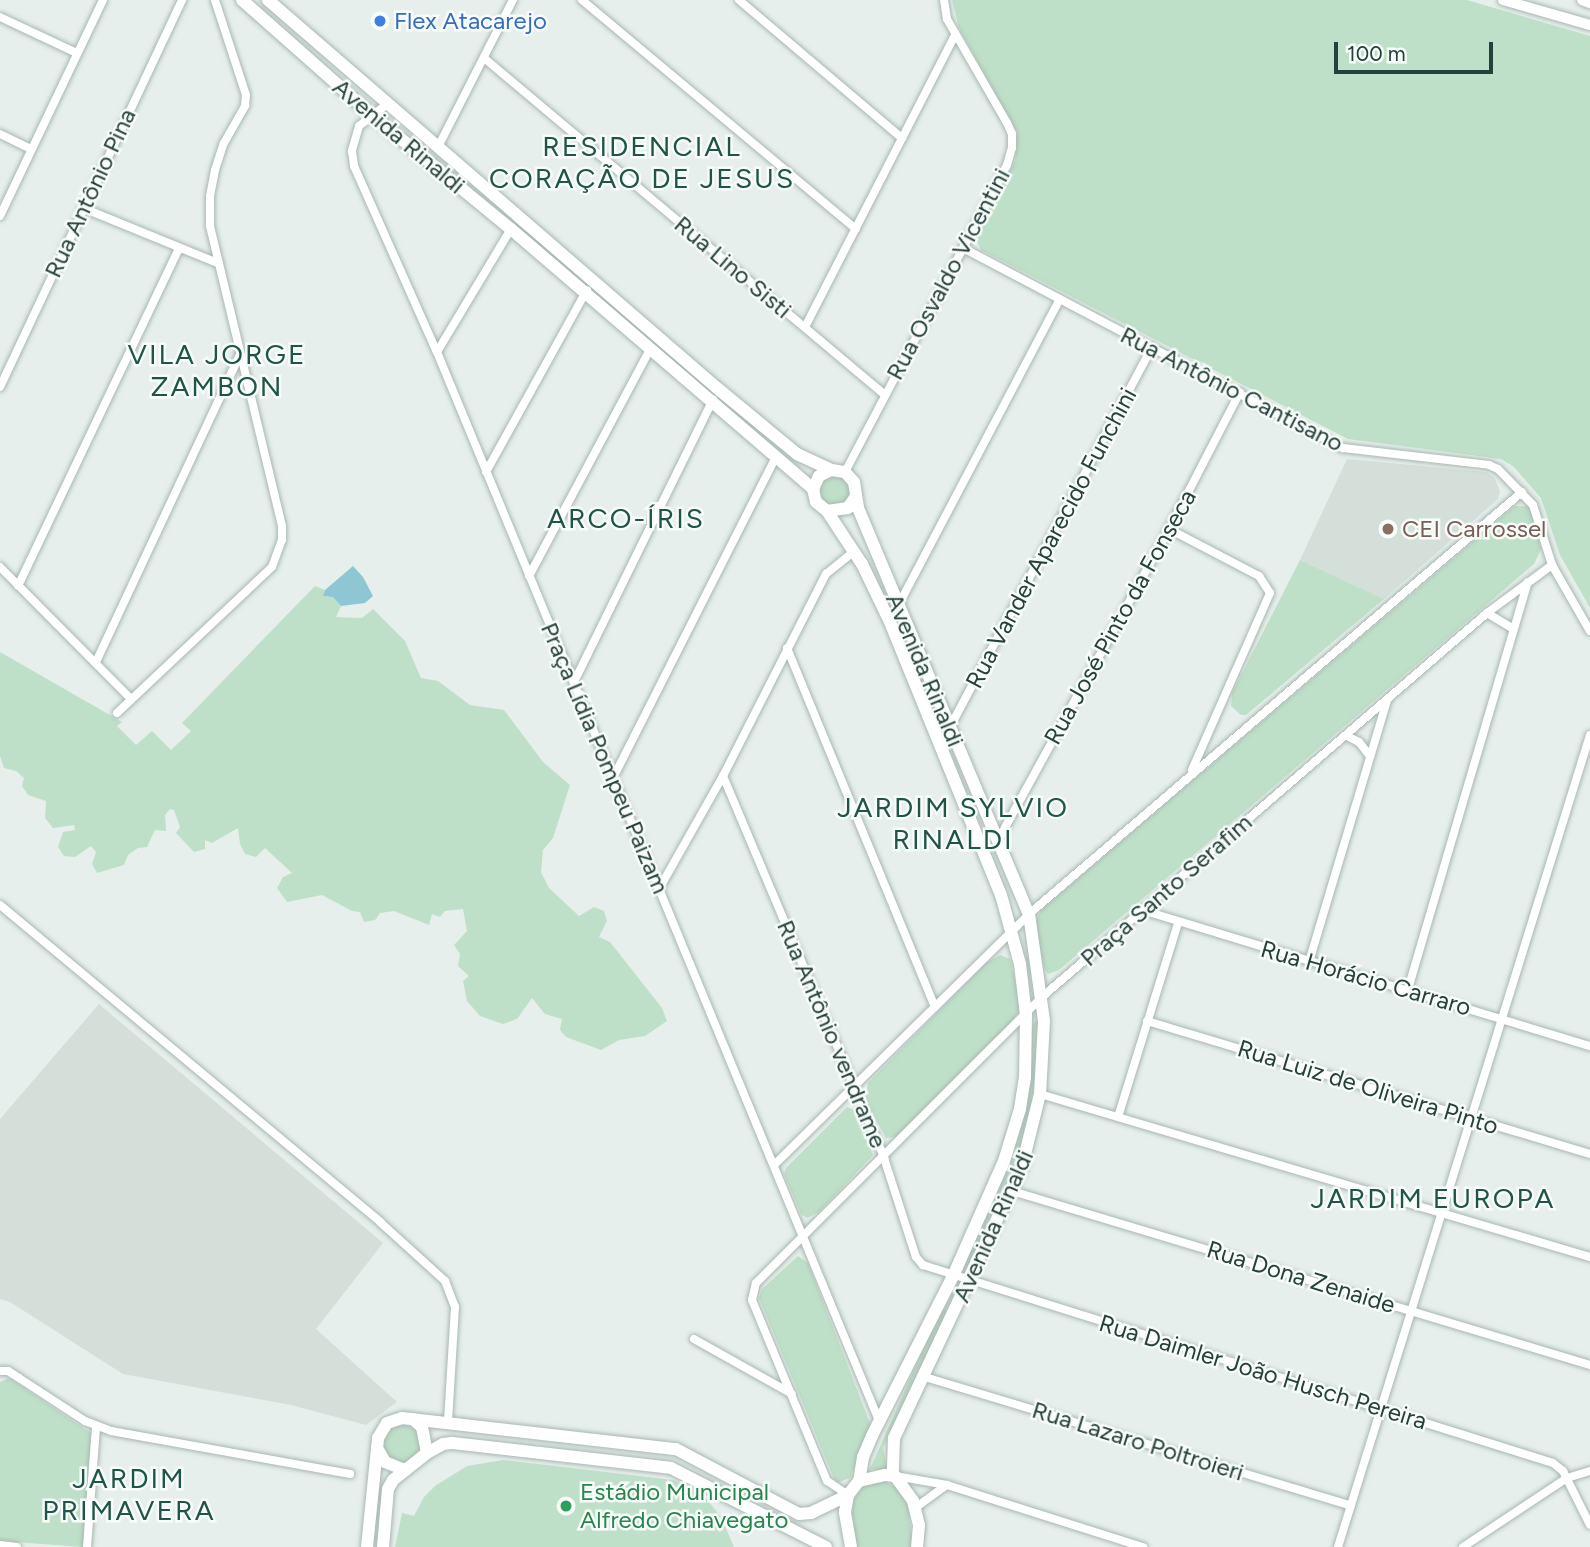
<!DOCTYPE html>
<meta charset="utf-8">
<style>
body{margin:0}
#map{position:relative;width:1590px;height:1547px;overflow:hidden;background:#e6efeb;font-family:Figtree,sans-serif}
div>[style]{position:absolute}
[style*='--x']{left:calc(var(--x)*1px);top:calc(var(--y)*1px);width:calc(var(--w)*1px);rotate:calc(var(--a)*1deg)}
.built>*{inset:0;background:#d4dfda}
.green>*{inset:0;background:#bfe0c8}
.round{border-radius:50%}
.water>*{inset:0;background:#8ec7d3}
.roads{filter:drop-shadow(0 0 2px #a8b7b2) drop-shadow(0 0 2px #a8b7b2)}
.minor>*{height:8px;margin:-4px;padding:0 4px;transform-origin:4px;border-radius:4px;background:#fff}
.tertiary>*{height:10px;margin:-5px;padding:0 5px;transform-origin:5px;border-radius:5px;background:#fff}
.secondary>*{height:12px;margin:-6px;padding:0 6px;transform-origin:6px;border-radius:6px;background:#fff}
.dots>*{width:19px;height:19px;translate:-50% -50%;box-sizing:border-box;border:4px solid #f7fbf9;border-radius:50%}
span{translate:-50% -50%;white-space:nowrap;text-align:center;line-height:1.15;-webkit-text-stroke:5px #f7fbf9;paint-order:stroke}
.shop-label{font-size:24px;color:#366cbe}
.left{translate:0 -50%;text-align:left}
.street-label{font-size:24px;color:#24413a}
.education-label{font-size:24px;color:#785e54}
.leisure-label{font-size:24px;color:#27864d}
.quarter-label{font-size:28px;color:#1f5448;letter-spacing:2px}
.scale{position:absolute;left:1334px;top:42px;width:159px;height:32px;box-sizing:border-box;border:4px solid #24413a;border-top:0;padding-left:9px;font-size:21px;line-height:24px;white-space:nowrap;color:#24413a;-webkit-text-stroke:5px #f7fbf9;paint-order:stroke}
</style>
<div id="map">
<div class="built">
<i style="clip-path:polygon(1347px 459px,1486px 472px,1494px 477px,1500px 491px,1498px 499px,1384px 599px,1300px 560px)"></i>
<i style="clip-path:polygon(99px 1004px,383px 1243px,316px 1329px,397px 1402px,366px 1425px,291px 1405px,123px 1374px,10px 1302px,0 1299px,0 1119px)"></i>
</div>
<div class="green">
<i style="clip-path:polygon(952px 0,1467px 0,1590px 36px,1590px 608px,1560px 555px,1541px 498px,1514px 467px,1501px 459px,1348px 439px,981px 250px,975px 237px,1015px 161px,1017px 132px,959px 28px)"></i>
<i class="round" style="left:820px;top:475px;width:30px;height:30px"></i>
<i style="clip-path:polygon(1515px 506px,1527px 506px,1532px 511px,1541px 549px,1534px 564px,1059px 970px,1048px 974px,1044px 968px,1035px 922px,1041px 910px)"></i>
<i style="clip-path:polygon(1300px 560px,1384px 599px,1246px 715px,1241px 715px,1231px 706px,1232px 693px)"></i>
<i style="clip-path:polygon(315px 586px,325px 590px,324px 596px,333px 597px,341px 606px,336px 617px,362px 618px,373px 609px,405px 641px,421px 678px,438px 681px,470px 705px,504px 710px,543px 762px,570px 785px,553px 838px,543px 850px,541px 872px,549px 888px,579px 916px,594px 907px,604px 911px,607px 921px,599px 937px,610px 942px,662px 1008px,667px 1021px,645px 1036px,619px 1040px,601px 1050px,566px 1037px,560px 1030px,562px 1019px,545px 1014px,532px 998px,517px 1019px,503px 1024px,480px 1016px,467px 1001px,463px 981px,469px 976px,458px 966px,460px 954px,454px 945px,467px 931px,463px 909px,445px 911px,440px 917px,432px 914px,429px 925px,394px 911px,380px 913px,375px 920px,364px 922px,360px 912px,352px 911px,322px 895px,287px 902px,277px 888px,283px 877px,292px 873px,265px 848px,256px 857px,245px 854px,240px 844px,238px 828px,212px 843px,205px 840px,205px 849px,194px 852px,176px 833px,180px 827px,174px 810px,170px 809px,165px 815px,166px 831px,155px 830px,147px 847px,138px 848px,128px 855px,124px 865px,97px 873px,92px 864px,96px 852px,91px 846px,75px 857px,64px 856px,58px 847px,63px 832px,75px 830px,74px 825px,53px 828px,45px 818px,46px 801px,28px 795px,22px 786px,24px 778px,16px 771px,4px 768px,0 756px,0 652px,122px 722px,117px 726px,136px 745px,152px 731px,171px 750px,191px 731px,182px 723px)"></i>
<i style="clip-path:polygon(1000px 955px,1010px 959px,1021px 1005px,1015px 1018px,896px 1137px,886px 1138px,869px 1107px,866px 1098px,868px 1083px,987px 962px)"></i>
<i style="clip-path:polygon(1039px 1021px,1033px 1094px,1021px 1146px,968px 1267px,964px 1264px,1004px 1177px,1019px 1134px,1024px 1111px,1031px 1030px,1034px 1022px)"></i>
<i style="clip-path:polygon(847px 1107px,856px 1111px,873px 1155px,819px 1212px,807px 1218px,801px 1214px,784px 1174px,786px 1168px)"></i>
<i style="clip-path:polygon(798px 1256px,808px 1263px,871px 1426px,850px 1478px,836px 1483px,759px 1298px,762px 1289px)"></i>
<i style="clip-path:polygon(945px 1309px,947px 1312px,883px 1448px,887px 1470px,870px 1469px,940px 1311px)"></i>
<i style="clip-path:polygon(9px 1378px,91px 1433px,83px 1547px,0 1541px,0 1382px)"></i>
<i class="round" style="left:383px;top:1425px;width:38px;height:38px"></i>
<i style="clip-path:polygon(503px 1460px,673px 1480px,691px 1487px,706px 1498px,721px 1517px,734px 1547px,395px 1547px,402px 1513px,414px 1516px,424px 1497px,435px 1486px,467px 1466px)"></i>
<i style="clip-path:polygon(881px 1479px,900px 1490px,907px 1501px,913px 1547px,858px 1547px,856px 1543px,851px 1507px,854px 1494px,860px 1486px)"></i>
</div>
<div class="water">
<i style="clip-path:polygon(353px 566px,363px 577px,373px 596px,365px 603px,341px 606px,333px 597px,323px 596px,325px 590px)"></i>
</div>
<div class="roads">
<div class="minor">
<i style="--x:582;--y:0;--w:357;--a:39.9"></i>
<i style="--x:739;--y:0;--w:214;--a:40.3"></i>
<i style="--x:0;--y:17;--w:85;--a:25.1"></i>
<i style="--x:484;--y:58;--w:524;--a:40.04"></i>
<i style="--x:386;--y:105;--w:34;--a:142"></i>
<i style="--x:359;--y:126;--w:26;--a:106"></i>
<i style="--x:352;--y:151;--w:15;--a:82"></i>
<i style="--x:354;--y:166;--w:204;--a:66"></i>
<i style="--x:437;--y:352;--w:1159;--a:67.53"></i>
<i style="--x:0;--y:134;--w:34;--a:26"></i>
<i style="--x:438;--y:147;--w:165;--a:-63"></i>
<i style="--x:83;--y:208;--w:146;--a:22.2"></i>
<i style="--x:0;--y:216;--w:239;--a:-64.5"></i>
<i style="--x:963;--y:248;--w:429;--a:27.8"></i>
<i style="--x:1343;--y:448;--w:147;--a:6.6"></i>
<i style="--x:1489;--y:465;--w:10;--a:24"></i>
<i style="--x:1498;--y:469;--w:50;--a:45.8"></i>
<i style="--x:1533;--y:505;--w:63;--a:72.4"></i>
<i style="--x:1552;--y:565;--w:76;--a:60.1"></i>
<i style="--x:805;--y:327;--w:328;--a:-62.8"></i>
<i style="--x:437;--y:352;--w:144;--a:-59"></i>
<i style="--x:0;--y:387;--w:428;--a:-64.8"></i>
<i style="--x:486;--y:472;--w:208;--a:-61"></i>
<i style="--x:845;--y:472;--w:347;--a:-62.2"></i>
<i style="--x:1007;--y:165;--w:18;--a:-74"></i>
<i style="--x:1012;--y:148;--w:14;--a:-90"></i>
<i style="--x:1012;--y:134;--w:12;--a:-114"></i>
<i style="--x:1007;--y:123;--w:120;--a:-120"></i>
<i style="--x:947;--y:19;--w:19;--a:-99"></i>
<i style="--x:1169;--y:529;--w:102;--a:27.6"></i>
<i style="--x:1259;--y:576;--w:20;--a:57"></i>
<i style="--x:1270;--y:593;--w:193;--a:113.8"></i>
<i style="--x:0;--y:567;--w:186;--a:45.2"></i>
<i style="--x:529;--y:576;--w:255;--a:-61.9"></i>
<i style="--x:18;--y:586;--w:373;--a:-64.5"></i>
<i style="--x:898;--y:606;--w:347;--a:-62.2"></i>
<i style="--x:1487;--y:613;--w:31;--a:31"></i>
<i style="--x:787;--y:648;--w:388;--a:67.6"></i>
<i style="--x:96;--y:662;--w:339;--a:-64.9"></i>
<i style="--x:574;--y:682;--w:315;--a:-63.8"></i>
<i style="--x:117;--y:713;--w:213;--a:-43.3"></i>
<i style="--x:272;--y:567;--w:29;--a:-70"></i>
<i style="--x:282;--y:540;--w:14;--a:-90"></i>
<i style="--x:282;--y:526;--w:309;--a:-103.5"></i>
<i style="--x:210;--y:225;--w:29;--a:-90"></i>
<i style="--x:210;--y:196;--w:26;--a:-79"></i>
<i style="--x:215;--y:170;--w:28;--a:-72"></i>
<i style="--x:224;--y:143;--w:43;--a:-60.4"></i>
<i style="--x:245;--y:106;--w:11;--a:-85"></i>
<i style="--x:246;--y:95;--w:100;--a:-108.1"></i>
<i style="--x:949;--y:729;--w:433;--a:-62"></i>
<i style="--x:1347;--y:736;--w:13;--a:27"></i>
<i style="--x:1359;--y:742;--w:18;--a:52"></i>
<i style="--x:723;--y:776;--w:415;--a:67.1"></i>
<i style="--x:884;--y:1158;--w:104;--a:72.1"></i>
<i style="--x:916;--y:1257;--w:11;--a:49"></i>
<i style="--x:923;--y:1265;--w:660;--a:17.45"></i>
<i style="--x:1553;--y:1463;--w:13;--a:39"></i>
<i style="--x:1563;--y:1471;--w:60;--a:63.4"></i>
<i style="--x:613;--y:778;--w:360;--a:-63.1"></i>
<i style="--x:997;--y:842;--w:357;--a:-61.2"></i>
<i style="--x:1169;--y:529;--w:154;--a:-62.6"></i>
<i style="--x:659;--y:889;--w:130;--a:-60.5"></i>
<i style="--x:723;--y:776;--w:227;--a:-63"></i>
<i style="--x:826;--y:574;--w:36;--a:-39"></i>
<i style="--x:0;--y:905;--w:495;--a:39.8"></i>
<i style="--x:380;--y:1222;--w:88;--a:42.2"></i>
<i style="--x:445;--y:1281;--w:28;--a:69"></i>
<i style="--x:455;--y:1307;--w:115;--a:93.5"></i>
<i style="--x:1142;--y:910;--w:468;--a:16.9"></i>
<i style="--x:1309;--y:962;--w:273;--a:-73.4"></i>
<i style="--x:1408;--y:989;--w:424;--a:-73.6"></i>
<i style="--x:1147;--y:1021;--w:463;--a:16.7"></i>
<i style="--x:1040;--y:1094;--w:574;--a:16.51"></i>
<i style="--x:1118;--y:1117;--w:203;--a:-72.8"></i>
<i style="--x:775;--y:1164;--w:356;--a:-44.5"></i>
<i style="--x:1029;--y:914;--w:649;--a:-40.56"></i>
<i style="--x:1012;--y:1191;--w:604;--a:16.75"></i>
<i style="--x:694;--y:1339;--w:112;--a:29.3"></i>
<i style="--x:0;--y:1371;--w:8;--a:0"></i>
<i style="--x:8;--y:1371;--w:13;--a:32"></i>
<i style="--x:19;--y:1378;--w:79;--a:33.1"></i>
<i style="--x:85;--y:1421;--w:28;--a:21"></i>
<i style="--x:111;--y:1431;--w:243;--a:10.2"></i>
<i style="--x:925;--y:1377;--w:445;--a:16.8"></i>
<i style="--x:895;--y:1476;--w:53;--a:9.8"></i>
<i style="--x:947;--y:1485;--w:206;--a:17.6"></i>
<i style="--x:848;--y:1495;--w:25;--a:-146"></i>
<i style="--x:827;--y:1481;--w:196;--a:-112.5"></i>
<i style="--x:752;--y:1300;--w:17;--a:-77"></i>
<i style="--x:756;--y:1283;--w:404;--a:-45"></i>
<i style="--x:1042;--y:997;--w:588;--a:-40.79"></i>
<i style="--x:1487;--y:613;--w:81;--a:-36.4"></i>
<i style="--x:915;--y:1508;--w:39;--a:-36"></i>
<i style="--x:0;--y:1545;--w:17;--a:7"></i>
<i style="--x:87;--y:1547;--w:121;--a:-85.7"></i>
<i style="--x:1338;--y:1547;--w:850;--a:-72.76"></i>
<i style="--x:1463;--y:1547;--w:125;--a:-33.6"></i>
<i style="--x:1567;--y:1478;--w:24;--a:-17"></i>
</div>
<div class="tertiary">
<i style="--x:1503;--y:0;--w:91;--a:16"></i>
<i style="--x:1582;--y:0;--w:9;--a:21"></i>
</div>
<div class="secondary">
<i style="--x:242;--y:0;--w:174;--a:41.5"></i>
<i style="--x:372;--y:115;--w:180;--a:39.4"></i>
<i style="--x:511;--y:229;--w:399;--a:40.7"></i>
<i style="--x:268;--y:0;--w:593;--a:40.83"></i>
<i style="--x:717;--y:388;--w:104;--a:39.5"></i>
<i style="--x:797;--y:454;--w:38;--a:25"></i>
<i style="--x:856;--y:496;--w:14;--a:124"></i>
<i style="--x:848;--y:508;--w:21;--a:172"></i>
<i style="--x:827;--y:511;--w:14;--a:-141"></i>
<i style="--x:816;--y:502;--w:13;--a:-103"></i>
<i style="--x:813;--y:489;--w:14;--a:-65"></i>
<i style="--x:819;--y:476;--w:13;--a:-27"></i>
<i style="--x:831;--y:470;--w:14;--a:8"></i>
<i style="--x:845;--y:472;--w:13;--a:48"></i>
<i style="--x:854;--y:482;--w:26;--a:81"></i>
<i style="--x:858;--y:508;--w:441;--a:67.2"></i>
<i style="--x:1029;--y:914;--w:108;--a:82"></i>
<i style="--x:1044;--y:1021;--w:73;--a:93.1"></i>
<i style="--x:1040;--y:1094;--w:74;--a:104"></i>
<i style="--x:1022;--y:1166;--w:301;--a:115.2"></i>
<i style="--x:894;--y:1438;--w:37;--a:92"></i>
<i style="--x:827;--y:511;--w:64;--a:56.6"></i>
<i style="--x:862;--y:564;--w:64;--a:64.2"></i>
<i style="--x:890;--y:622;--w:295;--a:67.9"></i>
<i style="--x:1001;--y:895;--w:72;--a:74.6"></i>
<i style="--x:1020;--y:964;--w:51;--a:83.3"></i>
<i style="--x:1026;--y:1015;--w:62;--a:90.9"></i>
<i style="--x:1025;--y:1077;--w:32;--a:99"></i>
<i style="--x:1020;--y:1109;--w:54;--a:107.1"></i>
<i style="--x:1004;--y:1161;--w:126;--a:113.9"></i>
<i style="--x:953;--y:1276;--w:179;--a:116.9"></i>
<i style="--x:872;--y:1436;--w:23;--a:113"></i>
<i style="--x:863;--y:1457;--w:24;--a:99"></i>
<i style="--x:413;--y:1419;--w:12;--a:42"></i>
<i style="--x:422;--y:1427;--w:26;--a:79"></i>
<i style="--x:377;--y:1448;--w:16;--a:60"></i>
<i style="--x:385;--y:1462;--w:22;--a:22"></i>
<i style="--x:367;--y:1547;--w:110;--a:-84.2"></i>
<i style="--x:378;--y:1438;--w:17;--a:-59"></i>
<i style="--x:387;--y:1423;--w:16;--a:-18"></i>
<i style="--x:402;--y:1418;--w:276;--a:6.5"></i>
<i style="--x:676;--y:1449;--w:139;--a:27.9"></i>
<i style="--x:799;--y:1514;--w:12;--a:-5"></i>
<i style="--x:811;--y:1513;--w:41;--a:-25.9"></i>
<i style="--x:383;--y:1547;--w:58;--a:-85.1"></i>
<i style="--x:388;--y:1489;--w:10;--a:-61"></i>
<i style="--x:393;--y:1480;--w:43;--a:-38.5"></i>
<i style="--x:427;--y:1453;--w:18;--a:-29"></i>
<i style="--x:443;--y:1444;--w:9;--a:-6"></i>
<i style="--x:452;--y:1443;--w:220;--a:6.5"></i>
<i style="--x:671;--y:1468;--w:174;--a:27"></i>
<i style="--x:851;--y:1547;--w:36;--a:-100"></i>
<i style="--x:845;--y:1512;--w:17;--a:-80"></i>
<i style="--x:848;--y:1495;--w:18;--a:-52"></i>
<i style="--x:859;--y:1481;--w:27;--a:-13"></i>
<i style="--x:885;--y:1475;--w:10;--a:6"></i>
<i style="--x:895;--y:1476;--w:31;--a:54"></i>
<i style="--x:913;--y:1501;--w:25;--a:76"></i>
<i style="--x:919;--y:1525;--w:22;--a:95"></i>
</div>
</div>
<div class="dots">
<i style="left:380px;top:21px;background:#3f7fe0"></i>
<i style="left:1388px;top:529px;background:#8d6e63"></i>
<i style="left:566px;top:1506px;background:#2e9e5b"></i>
</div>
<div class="shop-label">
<span class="left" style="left:394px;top:21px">Flex Atacarejo</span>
</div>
<div class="street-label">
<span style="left:399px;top:136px;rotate:40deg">Avenida Rinaldi</span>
<span style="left:90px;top:193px;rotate:-65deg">Rua Antônio Pina</span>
<span style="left:733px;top:267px;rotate:40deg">Rua Lino Sisti</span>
<span style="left:948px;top:274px;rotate:-62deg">Rua Osvaldo Vicentini</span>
<span style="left:1232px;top:389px;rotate:27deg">Rua Antônio Cantisano</span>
<span style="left:1051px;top:538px;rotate:-62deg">Rua Vander Aparecido Funchini</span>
<span style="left:1120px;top:617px;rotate:-61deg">Rua José Pinto da Fonseca</span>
<span style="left:925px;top:670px;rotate:67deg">Avenida Rinaldi</span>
<span style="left:605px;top:758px;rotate:67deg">Praça Lídia Pompeu Paizam</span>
<span style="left:1166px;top:890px;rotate:-41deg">Praça Santo Serafim</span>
<span style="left:1366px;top:978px;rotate:16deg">Rua Horácio Carraro</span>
<span style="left:832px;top:1034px;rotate:67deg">Rua Antônio vendrame</span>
<span style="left:1368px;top:1087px;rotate:17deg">Rua Luiz de Oliveira Pinto</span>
<span style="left:993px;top:1226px;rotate:-66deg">Avenida Rinaldi</span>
<span style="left:1301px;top:1277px;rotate:17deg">Rua Dona Zenaide</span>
<span style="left:1263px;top:1372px;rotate:17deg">Rua Daimler João Husch Pereira</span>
<span style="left:1138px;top:1441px;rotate:17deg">Rua Lazaro Poltroieri</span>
</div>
<div class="education-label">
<span class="left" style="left:1402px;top:529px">CEI Carrossel</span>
</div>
<div class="leisure-label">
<span class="left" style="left:580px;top:1506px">Estádio Municipal<br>Alfredo Chiavegato</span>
</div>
<div class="quarter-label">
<span style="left:642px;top:162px">RESIDENCIAL<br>CORAÇÃO DE JESUS</span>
<span style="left:217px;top:370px">VILA JORGE<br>ZAMBON</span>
<span style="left:626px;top:518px">ARCO-ÍRIS</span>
<span style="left:953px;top:823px">JARDIM SYLVIO<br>RINALDI</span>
<span style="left:1433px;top:1198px">JARDIM EUROPA</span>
<span style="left:129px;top:1494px">JARDIM<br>PRIMAVERA</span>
</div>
<div class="scale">100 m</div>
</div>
